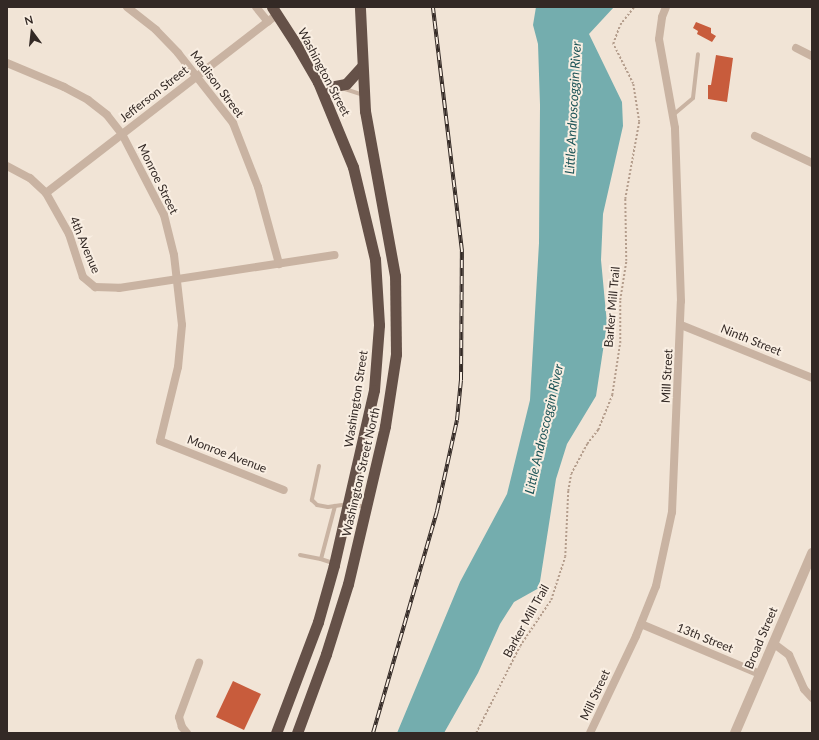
<!DOCTYPE html>
<style>
body{margin:0}
#map{position:relative;width:819px;height:740px;overflow:hidden;background:#f1e4d6;font-family:Lato,sans-serif}
div>[style]{position:absolute}
[style*='--x']{left:calc(var(--x)*1px);top:calc(var(--y)*1px);width:calc(var(--w)*1px);rotate:calc(var(--a)*1deg)}
.water>*{inset:0;background:#74adae}
.building>*{inset:0;background:#c85c3c}
.path>*{height:1.5px;margin-top:-0.75px;transform-origin:0;background:repeating-linear-gradient(90deg,#b49d8c 0 2px,transparent 0 4px)}
.service>*{height:4px;margin:-2px;padding:0 2px;transform-origin:2px;border-radius:2px;background:#c9b3a2}
.minor>*{height:8px;margin:-4px;padding:0 4px;transform-origin:4px;border-radius:4px;background:#c9b3a2}
.tertiary>*{height:10px;margin:-5px;padding:0 5px;transform-origin:5px;border-radius:5px;background:#c9b3a2}
.trunk>*{height:11px;margin:-5.5px;padding:0 5.5px;transform-origin:5.5px;border-radius:5.5px;background:#655148}
.rail>*{height:4px;margin-top:-2px;transform-origin:0;background:repeating-linear-gradient(90deg,#f9eee2 0 8px,#332925 0 16px);box-sizing:border-box;border-block:1px solid #332925}
span{translate:-50% -50%;white-space:nowrap;text-align:center;line-height:1.15;-webkit-text-stroke:4px #f9eee2;paint-order:stroke}
.street-label{font-size:12px;color:#332925}
.water-label{font-size:13px;color:#1a5255;font-style:italic}
.frame{position:absolute;inset:0;border:8px solid #332925;pointer-events:none}
.north{position:absolute;left:12px;top:12px;width:40px;height:40px;-webkit-text-stroke:3px #f9eee2;paint-order:stroke;rotate:345deg;font-size:11px;font-weight:700;line-height:16px;text-align:center;color:#332925}
.north::after{content:'';display:block;margin:auto;width:14px;height:18px;background:#332925;clip-path:polygon(50% 0,100% 100%,50% 72%,0 100%)}
</style>
<div id="map">
<div class="water">
<i style="clip-path:polygon(536px 7px,614px 7px,589px 34px,622px 102px,623px 126px,603px 214px,601px 260px,607px 324px,596px 396px,567px 444px,556px 479px,539px 588px,514px 602px,500px 624px,478px 673px,444px 733px,397px 733px,460px 582px,507px 494px,530px 400px,539px 243px,540px 105px,538px 44px,533px 25px)"></i>
</div>
<div class="building">
<i style="clip-path:polygon(696px 22px,711px 28px,711px 33px,716px 36px,712px 42px,697px 34px,698px 31px,693px 28px)"></i>
<i style="clip-path:polygon(716px 55px,733px 58px,727px 102px,708px 99px,708px 85px,711px 85px)"></i>
<i style="clip-path:polygon(233px 681px,261px 694px,244px 730px,216px 717px)"></i>
</div>
<div class="path">
<i style="--x:476;--y:733;--w:97;--a:-63.2"></i>
<i style="--x:520;--y:646;--w:55;--a:-56"></i>
<i style="--x:551;--y:600;--w:45;--a:-72"></i>
<i style="--x:565;--y:557;--w:66;--a:-87.4"></i>
<i style="--x:568;--y:491;--w:17;--a:-80"></i>
<i style="--x:571;--y:474;--w:34;--a:-62"></i>
<i style="--x:587;--y:444;--w:18;--a:-52"></i>
<i style="--x:598;--y:430;--w:38;--a:-68"></i>
<i style="--x:612;--y:395;--w:53;--a:-81.3"></i>
<i style="--x:620;--y:343;--w:43;--a:-90"></i>
<i style="--x:620;--y:300;--w:39;--a:-81"></i>
<i style="--x:626;--y:261;--w:62;--a:-90.9"></i>
<i style="--x:625;--y:199;--w:78;--a:-79.7"></i>
<i style="--x:639;--y:122;--w:38;--a:-99"></i>
<i style="--x:633;--y:84;--w:45;--a:-116.6"></i>
<i style="--x:613;--y:44;--w:20;--a:-70"></i>
<i style="--x:620;--y:25;--w:23;--a:-52"></i>
</div>
<div class="service">
<i style="--x:342;--y:88;--w:22;--a:18"></i>
<i style="--x:673;--y:115;--w:26;--a:-40"></i>
<i style="--x:693;--y:98;--w:44;--a:-83.5"></i>
<i style="--x:319;--y:466;--w:35;--a:102"></i>
<i style="--x:312;--y:500;--w:7;--a:45"></i>
<i style="--x:317;--y:505;--w:11;--a:10"></i>
<i style="--x:328;--y:507;--w:21;--a:-8"></i>
<i style="--x:349;--y:504;--w:17;--a:10"></i>
<i style="--x:300;--y:555;--w:21;--a:11"></i>
<i style="--x:333;--y:563;--w:13;--a:-162"></i>
<i style="--x:321;--y:559;--w:55;--a:-75.2"></i>
</div>
<div class="minor">
<i style="--x:127;--y:7;--w:37;--a:38"></i>
<i style="--x:156;--y:30;--w:32;--a:46"></i>
<i style="--x:178;--y:53;--w:89;--a:51.8"></i>
<i style="--x:233;--y:123;--w:69;--a:68.7"></i>
<i style="--x:258;--y:187;--w:80;--a:74.7"></i>
<i style="--x:256;--y:7;--w:19;--a:51"></i>
<i style="--x:796;--y:48;--w:18;--a:27"></i>
<i style="--x:7;--y:63;--w:62;--a:22.8"></i>
<i style="--x:64;--y:87;--w:27;--a:28"></i>
<i style="--x:88;--y:100;--w:24;--a:38"></i>
<i style="--x:107;--y:115;--w:24;--a:52"></i>
<i style="--x:122;--y:134;--w:91;--a:62.6"></i>
<i style="--x:164;--y:215;--w:41;--a:76"></i>
<i style="--x:174;--y:255;--w:70;--a:83.5"></i>
<i style="--x:182;--y:325;--w:42;--a:95.4"></i>
<i style="--x:178;--y:367;--w:76;--a:103.7"></i>
<i style="--x:160;--y:441;--w:133;--a:21.6"></i>
<i style="--x:755;--y:136;--w:63;--a:25.3"></i>
<i style="--x:7;--y:166;--w:26;--a:28"></i>
<i style="--x:30;--y:178;--w:22;--a:43"></i>
<i style="--x:46;--y:193;--w:47;--a:60.7"></i>
<i style="--x:69;--y:234;--w:45;--a:72"></i>
<i style="--x:83;--y:277;--w:16;--a:40"></i>
<i style="--x:95;--y:287;--w:24;--a:2"></i>
<i style="--x:119;--y:288;--w:218;--a:-8.7"></i>
<i style="--x:46;--y:193;--w:293;--a:-37.7"></i>
<i style="--x:681;--y:325;--w:141;--a:22"></i>
<i style="--x:641;--y:624;--w:129;--a:22.8"></i>
<i style="--x:773;--y:643;--w:20;--a:37"></i>
<i style="--x:789;--y:655;--w:37;--a:66"></i>
<i style="--x:804;--y:689;--w:12;--a:48"></i>
<i style="--x:187;--y:733;--w:8;--a:-130"></i>
<i style="--x:182;--y:727;--w:10;--a:-107"></i>
<i style="--x:179;--y:717;--w:58;--a:-69.7"></i>
<i style="--x:590;--y:733;--w:107;--a:-64.6"></i>
<i style="--x:636;--y:636;--w:54;--a:-68.2"></i>
<i style="--x:656;--y:586;--w:76;--a:-77.8"></i>
<i style="--x:672;--y:512;--w:211;--a:-87.6"></i>
<i style="--x:681;--y:301;--w:173;--a:-92"></i>
<i style="--x:675;--y:128;--w:90;--a:-100.2"></i>
<i style="--x:659;--y:39;--w:22;--a:-82"></i>
<i style="--x:662;--y:17;--w:11;--a:-68"></i>
</div>
<div class="tertiary">
<i style="--x:735;--y:733;--w:196;--a:-66.8"></i>
</div>
<div class="trunk">
<i style="--x:272;--y:7;--w:44;--a:57"></i>
<i style="--x:296;--y:44;--w:44;--a:59.9"></i>
<i style="--x:318;--y:82;--w:92;--a:67.6"></i>
<i style="--x:353;--y:167;--w:95;--a:76.6"></i>
<i style="--x:375;--y:259;--w:66;--a:86.5"></i>
<i style="--x:379;--y:325;--w:65;--a:94.4"></i>
<i style="--x:374;--y:390;--w:180;--a:102.9"></i>
<i style="--x:334;--y:565;--w:59;--a:105.7"></i>
<i style="--x:318;--y:622;--w:119;--a:110.7"></i>
<i style="--x:318;--y:82;--w:13;--a:23"></i>
<i style="--x:330;--y:87;--w:16;--a:-11"></i>
<i style="--x:346;--y:84;--w:24;--a:-48"></i>
<i style="--x:297;--y:733;--w:84;--a:-69.8"></i>
<i style="--x:326;--y:654;--w:73;--a:-72.6"></i>
<i style="--x:348;--y:584;--w:162;--a:-76.8"></i>
<i style="--x:385;--y:426;--w:73;--a:-81.3"></i>
<i style="--x:396;--y:354;--w:78;--a:-90.7"></i>
<i style="--x:395;--y:276;--w:168;--a:-100.3"></i>
<i style="--x:365;--y:111;--w:104;--a:-92.8"></i>
</div>
<div class="rail">
<i style="--x:373;--y:733;--w:231;--a:-73.9"></i>
<i style="--x:437;--y:511;--w:93;--a:-77.6"></i>
<i style="--x:457;--y:420;--w:40;--a:-84.3"></i>
<i style="--x:461;--y:380;--w:129;--a:-89.6"></i>
<i style="--x:462;--y:251;--w:246;--a:-96.8"></i>
</div>
<div class="street-label">
<span style="left:324px;top:72px;rotate:62deg">Washington Street</span>
<span style="left:217px;top:84px;rotate:53deg">Madison Street</span>
<span style="left:154px;top:94px;rotate:-38deg">Jefferson Street</span>
<span style="left:158px;top:179px;rotate:64deg">Monroe Street</span>
<span style="left:85px;top:245px;rotate:67deg">4th Avenue</span>
<span style="left:612px;top:307px;rotate:-85deg">Barker Mill Trail</span>
<span style="left:751px;top:340px;rotate:22deg">Ninth Street</span>
<span style="left:667px;top:376px;rotate:-87deg">Mill Street</span>
<span style="left:356px;top:399px;rotate:-81deg">Washington Street</span>
<span style="left:227px;top:454px;rotate:21deg">Monroe Avenue</span>
<span style="left:361px;top:472px;rotate:-77deg">Washington Street North</span>
<span style="left:526px;top:621px;rotate:-61deg">Barker Mill Trail</span>
<span style="left:705px;top:638px;rotate:22deg">13th Street</span>
<span style="left:761px;top:638px;rotate:-67deg">Broad Street</span>
<span style="left:595px;top:695px;rotate:-65deg">Mill Street</span>
</div>
<div class="water-label">
<span style="left:573px;top:108px;rotate:-87deg">Little Androscoggin River</span>
<span style="left:544px;top:429px;rotate:-77deg">Little Androscoggin River</span>
</div>
<div class="frame"></div>
<div class="north">N</div>
</div>
